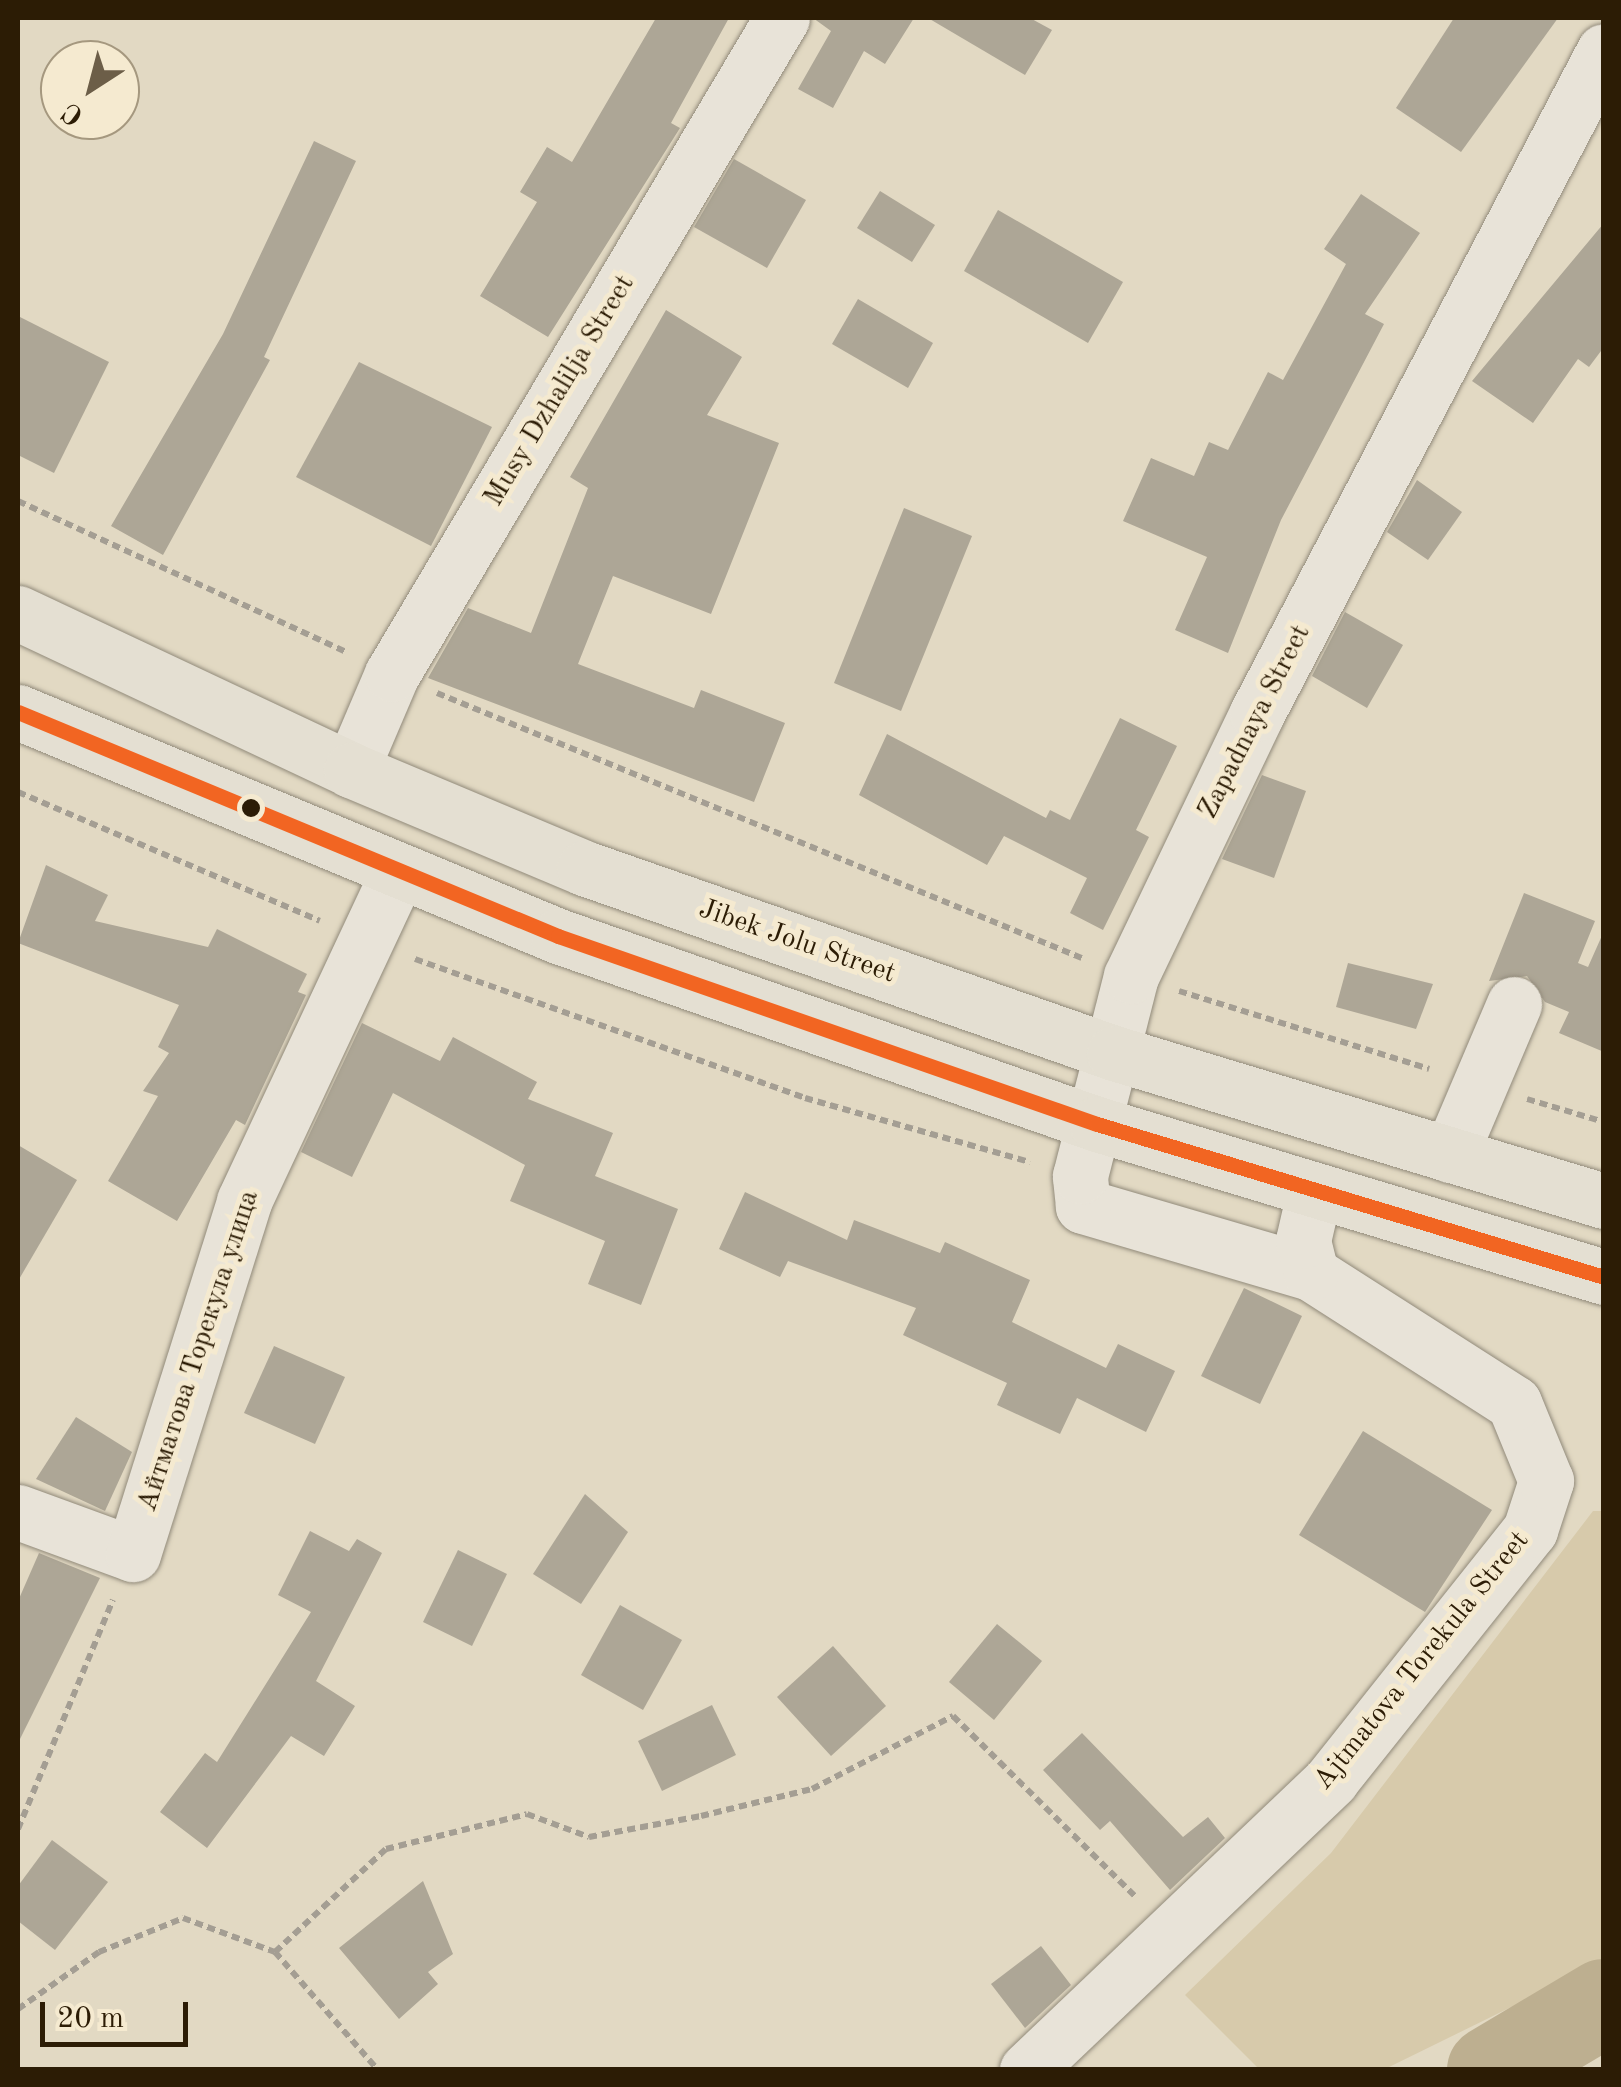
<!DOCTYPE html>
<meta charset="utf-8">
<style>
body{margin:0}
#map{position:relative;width:1621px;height:2087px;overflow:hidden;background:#e2d9c3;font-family:"Old Standard TT",serif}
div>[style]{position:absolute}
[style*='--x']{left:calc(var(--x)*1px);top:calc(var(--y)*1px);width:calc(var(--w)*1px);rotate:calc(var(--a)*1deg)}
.green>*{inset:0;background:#d7caab}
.river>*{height:88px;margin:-44px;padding:0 44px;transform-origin:44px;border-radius:44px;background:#bdaf90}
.building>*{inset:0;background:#ada696}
.path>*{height:6px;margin-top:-3px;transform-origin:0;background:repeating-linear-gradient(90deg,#a49e93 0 8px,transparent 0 13px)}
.roads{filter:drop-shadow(0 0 2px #918a7a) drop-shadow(0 0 2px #918a7a)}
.minor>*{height:55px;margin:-27.5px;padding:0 27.5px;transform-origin:27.5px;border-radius:27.5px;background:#e8e3d8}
.major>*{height:55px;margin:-27.5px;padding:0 27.5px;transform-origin:27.5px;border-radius:27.5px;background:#e4dfd2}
.bus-1>*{height:15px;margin:-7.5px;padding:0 7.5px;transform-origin:7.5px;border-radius:7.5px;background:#f26522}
.dots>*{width:28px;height:28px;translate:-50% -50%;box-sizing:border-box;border:5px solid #f5ead0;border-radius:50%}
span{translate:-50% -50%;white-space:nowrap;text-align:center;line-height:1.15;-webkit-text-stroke:10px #f5ead0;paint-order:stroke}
.street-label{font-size:28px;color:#2c1c05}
.frame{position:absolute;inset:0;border:20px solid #2c1c05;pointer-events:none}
.north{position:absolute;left:40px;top:40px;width:100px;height:100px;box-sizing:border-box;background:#f5ead0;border:2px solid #a5987f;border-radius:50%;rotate:216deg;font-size:28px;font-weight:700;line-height:40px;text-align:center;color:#2c1c05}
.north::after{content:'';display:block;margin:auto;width:35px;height:45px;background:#6c5e48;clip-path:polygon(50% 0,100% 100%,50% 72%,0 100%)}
.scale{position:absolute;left:40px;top:2002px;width:148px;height:45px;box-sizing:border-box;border:5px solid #2c1c05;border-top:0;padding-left:12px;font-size:30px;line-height:35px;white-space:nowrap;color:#2c1c05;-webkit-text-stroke:8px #f5ead0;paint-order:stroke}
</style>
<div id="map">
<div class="green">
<i style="clip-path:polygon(1593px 1511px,1604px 1511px,1603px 1962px,1385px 2069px,1259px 2069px,1185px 1995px,1331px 1853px)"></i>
</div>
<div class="river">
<i style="--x:1491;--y:2070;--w:131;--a:-30.7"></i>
</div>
<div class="building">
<i style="clip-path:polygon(656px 18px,729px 18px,671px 123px,680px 128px,548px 337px,480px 296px,537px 202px,520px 192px,547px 147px,572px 162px)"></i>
<i style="clip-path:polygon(813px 18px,914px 18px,885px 64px,864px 51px,833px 108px,798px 89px,831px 31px)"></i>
<i style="clip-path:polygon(928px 18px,1030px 18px,1052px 30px,1025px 75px)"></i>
<i style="clip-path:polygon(1454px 18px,1558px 18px,1461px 152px,1396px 108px)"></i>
<i style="clip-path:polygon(314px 141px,356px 161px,264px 357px,270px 360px,163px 555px,111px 526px,223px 334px)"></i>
<i style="clip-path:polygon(734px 159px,806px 200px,767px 268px,694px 227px)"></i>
<i style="clip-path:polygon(880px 191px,935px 225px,912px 262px,857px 228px)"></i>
<i style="clip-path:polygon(1361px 194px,1420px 233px,1365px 314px,1384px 324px,1281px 520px,1228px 653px,1175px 630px,1207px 557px,1123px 521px,1151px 458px,1194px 476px,1209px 442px,1228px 450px,1268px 372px,1283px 380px,1346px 264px,1324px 249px)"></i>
<i style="clip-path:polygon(998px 210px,1123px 282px,1088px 343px,964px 271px)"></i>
<i style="clip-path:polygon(1604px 223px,1604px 347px,1589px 367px,1578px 359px,1533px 423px,1472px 381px)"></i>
<i style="clip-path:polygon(858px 299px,933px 343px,908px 388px,832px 344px)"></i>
<i style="clip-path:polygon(666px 310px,742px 357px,707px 415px,779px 443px,711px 614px,613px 576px,578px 664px,694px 708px,701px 690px,785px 723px,754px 802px,428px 678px,468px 608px,531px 633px,588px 488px,570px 477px)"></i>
<i style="clip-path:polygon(18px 316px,109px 362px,54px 473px,18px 455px)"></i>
<i style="clip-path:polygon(359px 362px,492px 427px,431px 546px,296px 477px)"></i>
<i style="clip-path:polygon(1417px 480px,1462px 512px,1428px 560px,1387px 532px)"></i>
<i style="clip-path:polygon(904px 508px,972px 536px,901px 711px,834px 683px)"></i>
<i style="clip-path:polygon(1345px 612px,1403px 645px,1367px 708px,1312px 676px)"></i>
<i style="clip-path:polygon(1120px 718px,1177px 746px,1136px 830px,1149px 837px,1103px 930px,1070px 913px,1087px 878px,1004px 836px,987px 865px,859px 795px,887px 734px,1046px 818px,1050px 810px,1070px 820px)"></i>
<i style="clip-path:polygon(1262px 775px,1306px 791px,1274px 878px,1222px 859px)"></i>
<i style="clip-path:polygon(46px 865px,108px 895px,95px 921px,208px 947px,217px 929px,307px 974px,298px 992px,306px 995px,245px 1125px,236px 1120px,177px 1221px,108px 1181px,158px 1096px,143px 1091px,169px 1053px,158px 1047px,179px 1005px,18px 943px)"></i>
<i style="clip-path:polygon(1524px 893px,1595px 921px,1578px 963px,1588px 967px,1604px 931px,1604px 1052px,1559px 1033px,1569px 1012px,1545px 1002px,1527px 976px,1489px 981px)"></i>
<i style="clip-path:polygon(1348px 963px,1433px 984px,1416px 1029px,1336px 1007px)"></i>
<i style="clip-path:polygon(362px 1023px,440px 1061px,453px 1037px,537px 1082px,528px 1099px,613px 1133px,595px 1176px,678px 1209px,641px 1305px,588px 1284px,605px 1241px,510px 1201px,525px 1165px,393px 1093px,352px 1177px,301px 1152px)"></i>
<i style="clip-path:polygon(18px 1145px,77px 1180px,18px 1281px)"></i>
<i style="clip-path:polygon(745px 1192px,847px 1240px,854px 1220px,940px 1253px,945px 1242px,1030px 1280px,1012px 1322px,1106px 1368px,1118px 1344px,1175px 1371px,1146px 1432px,1077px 1398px,1060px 1434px,997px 1405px,1007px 1383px,903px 1335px,916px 1308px,788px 1261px,780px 1277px,719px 1249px)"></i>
<i style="clip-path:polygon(1244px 1288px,1302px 1316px,1260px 1404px,1201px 1376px)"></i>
<i style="clip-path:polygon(274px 1346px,345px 1377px,315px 1444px,244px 1413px)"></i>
<i style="clip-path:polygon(76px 1417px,132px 1452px,105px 1511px,36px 1479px)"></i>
<i style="clip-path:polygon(1363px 1431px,1492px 1510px,1425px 1612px,1299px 1535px)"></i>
<i style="clip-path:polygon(585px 1494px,628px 1532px,581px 1604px,533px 1574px)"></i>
<i style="clip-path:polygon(310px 1531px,349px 1551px,357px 1539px,382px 1553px,316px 1681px,355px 1706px,324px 1756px,291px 1736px,207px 1848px,160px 1812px,205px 1753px,217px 1762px,311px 1612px,278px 1595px)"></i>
<i style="clip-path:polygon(458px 1550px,507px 1574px,472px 1646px,423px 1622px)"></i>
<i style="clip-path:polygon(39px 1553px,100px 1578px,18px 1743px,18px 1601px)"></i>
<i style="clip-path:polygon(620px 1605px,682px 1640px,643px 1710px,581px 1675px)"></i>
<i style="clip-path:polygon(997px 1624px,1042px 1661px,994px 1720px,949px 1682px)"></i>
<i style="clip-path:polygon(833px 1646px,886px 1706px,831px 1756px,777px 1697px)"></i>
<i style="clip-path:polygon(712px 1705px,736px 1755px,662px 1791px,638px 1741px)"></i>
<i style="clip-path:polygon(1082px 1733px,1183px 1837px,1208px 1817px,1225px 1838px,1170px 1890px,1110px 1821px,1100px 1830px,1043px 1770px)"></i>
<i style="clip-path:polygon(52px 1840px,108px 1882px,55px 1950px,18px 1921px,18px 1886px)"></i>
<i style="clip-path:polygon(423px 1881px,453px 1954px,428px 1972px,438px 1984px,399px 2019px,339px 1948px)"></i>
<i style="clip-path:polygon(1041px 1946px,1071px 1985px,1025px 2028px,991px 1984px)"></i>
</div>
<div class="path">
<i style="--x:18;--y:501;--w:363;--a:24.7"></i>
<i style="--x:437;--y:693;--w:697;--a:22.34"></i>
<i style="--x:18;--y:792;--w:328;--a:23.1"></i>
<i style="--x:415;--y:959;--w:414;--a:19.6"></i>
<i style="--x:805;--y:1098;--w:234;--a:15.9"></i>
<i style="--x:1179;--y:991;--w:262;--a:17.3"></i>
<i style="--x:1527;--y:1099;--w:80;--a:16.6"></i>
<i style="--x:18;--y:1829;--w:248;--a:-67.5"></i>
<i style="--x:275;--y:1952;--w:157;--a:48.9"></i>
<i style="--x:18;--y:2009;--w:99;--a:-35.1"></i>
<i style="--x:99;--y:1952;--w:91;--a:-22"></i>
<i style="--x:183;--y:1918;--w:98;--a:20.3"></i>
<i style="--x:275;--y:1952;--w:151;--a:-42.9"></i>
<i style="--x:386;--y:1849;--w:145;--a:-13.9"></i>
<i style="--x:527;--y:1814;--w:66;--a:20.4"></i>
<i style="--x:589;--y:1837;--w:114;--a:-10.6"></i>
<i style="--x:701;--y:1816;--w:114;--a:-13.7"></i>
<i style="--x:812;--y:1789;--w:159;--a:-27.4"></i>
<i style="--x:953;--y:1716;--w:256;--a:44.7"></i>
</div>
<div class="roads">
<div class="minor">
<i style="--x:351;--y:770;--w:104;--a:-66.9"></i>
<i style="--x:392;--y:674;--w:763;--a:-59.27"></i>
<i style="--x:1450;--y:1155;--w:164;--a:-67"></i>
<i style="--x:1311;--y:1273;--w:238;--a:-163.6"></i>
<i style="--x:1083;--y:1206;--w:30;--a:-96"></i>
<i style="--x:1080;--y:1176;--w:206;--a:-75.7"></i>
<i style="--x:1131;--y:976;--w:292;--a:-64.4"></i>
<i style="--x:1257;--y:713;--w:747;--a:-62.34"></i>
<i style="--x:18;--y:1512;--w:122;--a:20.1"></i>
<i style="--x:133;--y:1554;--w:370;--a:-72.5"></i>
<i style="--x:244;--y:1201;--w:361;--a:-64.9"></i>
<i style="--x:1027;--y:2070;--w:420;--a:-43.6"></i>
<i style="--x:1331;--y:1780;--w:320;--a:-51.5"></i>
<i style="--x:1530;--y:1530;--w:52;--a:-71.9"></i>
<i style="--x:1546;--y:1481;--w:84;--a:-112.3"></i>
<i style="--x:1514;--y:1403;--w:241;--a:-147.4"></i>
<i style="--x:1311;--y:1273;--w:33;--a:-104"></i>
<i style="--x:1303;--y:1241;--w:49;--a:-77.1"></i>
</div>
<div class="major">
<i style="--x:18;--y:613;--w:368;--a:25.2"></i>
<i style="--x:351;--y:770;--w:253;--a:22.8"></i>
<i style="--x:584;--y:868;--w:561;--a:19.24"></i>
<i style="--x:1114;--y:1053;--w:512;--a:16.81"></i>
<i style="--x:18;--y:712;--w:585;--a:22.53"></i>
<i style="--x:558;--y:936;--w:571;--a:19.23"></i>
<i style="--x:1097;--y:1124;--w:530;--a:16.79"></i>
</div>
</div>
<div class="bus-1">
<i style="--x:18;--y:712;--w:585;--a:22.53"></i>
<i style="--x:558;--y:936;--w:571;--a:19.23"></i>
<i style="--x:1097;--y:1124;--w:530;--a:16.79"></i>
</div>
<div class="dots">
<i style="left:251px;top:808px;background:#2c1c05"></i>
</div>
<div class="street-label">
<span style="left:560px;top:391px;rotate:-59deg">Musy Dzhalilja Street</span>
<span style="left:1255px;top:722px;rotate:-63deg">Zapadnaya Street</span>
<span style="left:797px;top:942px;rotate:19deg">Jibek Jolu Street</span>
<span style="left:199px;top:1351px;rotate:-72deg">Айтматова Торекула улица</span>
<span style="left:1422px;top:1661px;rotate:-51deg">Ajtmatova Torekula Street</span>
</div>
<div class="frame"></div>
<div class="north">С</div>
<div class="scale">20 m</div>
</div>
